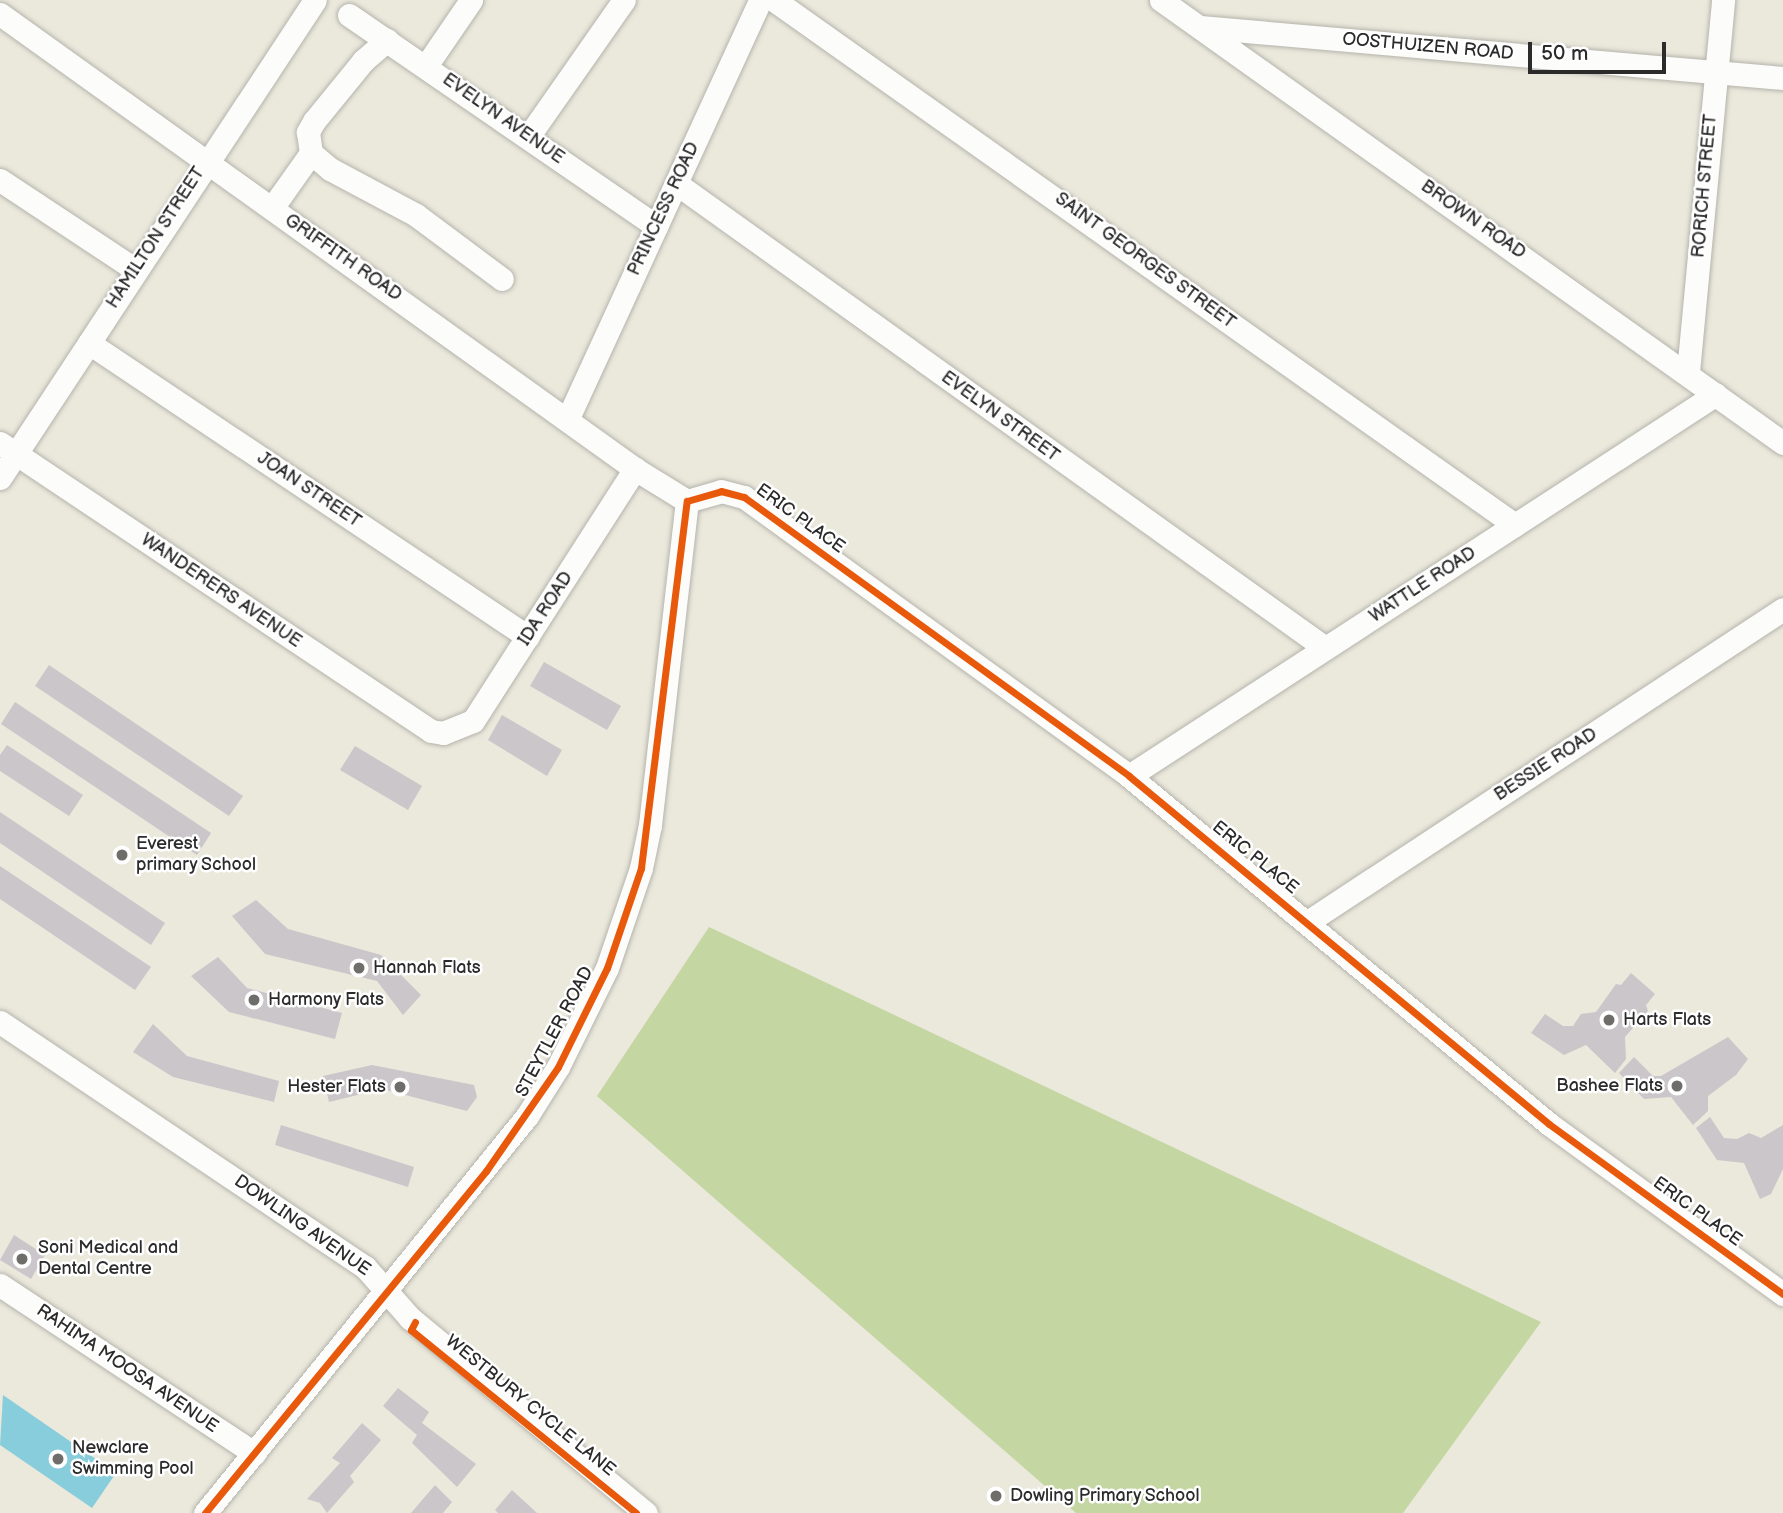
<!DOCTYPE html>
<style>
body{margin:0}
#map{position:relative;width:1783px;height:1513px;overflow:hidden;background:#ebe8dc;font-family:"Balsamiq Sans",sans-serif}
div>[style]{position:absolute}
[style*='--x']{left:calc(var(--x)*1px);top:calc(var(--y)*1px);width:calc(var(--w)*1px);rotate:calc(var(--a)*1deg)}
.green>*{inset:0;background:#c4d6a1}
.water>*{inset:0;background:#88cddb}
.building>*{inset:0;background:#cbc6c9}
.roads{filter:drop-shadow(0 0 2px #b5b4ac) drop-shadow(0 0 2px #b5b4ac)}
.minor>*{height:23px;margin:-11.5px;padding:0 11.5px;transform-origin:11.5px;border-radius:11.5px;background:#fcfcfa}
.cycleway>*{height:7px;margin:-3.5px;padding:0 3.5px;transform-origin:3.5px;border-radius:3.5px;background:#e8590c}
.dots>*{width:19px;height:19px;translate:-50% -50%;box-sizing:border-box;border:4px solid #fff;border-radius:50%}
span{translate:-50% -50%;white-space:nowrap;text-align:center;line-height:1.15;-webkit-text-stroke:5px #fff;paint-order:stroke}
.street-label{font-size:18px;color:#2b2b2b}
.poi-label{font-size:18px;color:#2b2b2b}
.left{translate:0 -50%;text-align:left}
.right{translate:-100% -50%;text-align:right}
.scale{position:absolute;left:1528px;top:42px;width:138px;height:32px;box-sizing:border-box;border:4px solid #2b2b2b;border-top:0;padding-left:9px;font-size:21px;line-height:24px;white-space:nowrap;color:#2b2b2b;-webkit-text-stroke:5px #fff;paint-order:stroke}
</style>
<div id="map">
<div class="green">
<i style="clip-path:polygon(709px 927px,1541px 1322px,1403px 1513px,1076px 1513px,597px 1096px)"></i>
</div>
<div class="water">
<i style="clip-path:polygon(3px 1395px,116px 1473px,92px 1508px,0 1445px)"></i>
</div>
<div class="building">
<i style="clip-path:polygon(544px 662px,621px 706px,607px 730px,530px 686px)"></i>
<i style="clip-path:polygon(49px 665px,243px 796px,229px 816px,35px 686px)"></i>
<i style="clip-path:polygon(15px 702px,211px 833px,197px 855px,1px 724px)"></i>
<i style="clip-path:polygon(502px 715px,562px 750px,547px 776px,488px 740px)"></i>
<i style="clip-path:polygon(7px 745px,83px 795px,69px 816px,0 771px,0 755px)"></i>
<i style="clip-path:polygon(355px 746px,422px 786px,408px 810px,340px 770px)"></i>
<i style="clip-path:polygon(0 812px,165px 923px,151px 945px,0 843px)"></i>
<i style="clip-path:polygon(0 866px,151px 967px,135px 990px,0 899px)"></i>
<i style="clip-path:polygon(256px 900px,288px 929px,381px 955px,421px 995px,403px 1015px,377px 981px,265px 954px,232px 916px)"></i>
<i style="clip-path:polygon(218px 957px,247px 988px,342px 1013px,335px 1039px,229px 1012px,191px 976px)"></i>
<i style="clip-path:polygon(1631px 973px,1655px 994px,1646px 1005px,1648px 1011px,1625px 1037px,1626px 1059px,1615px 1073px,1586px 1045px,1564px 1055px,1531px 1033px,1545px 1014px,1563px 1026px,1573px 1026px,1581px 1014px,1596px 1012px,1616px 984px,1621px 985px)"></i>
<i style="clip-path:polygon(153px 1024px,187px 1056px,279px 1081px,274px 1102px,173px 1077px,133px 1052px)"></i>
<i style="clip-path:polygon(1728px 1037px,1748px 1059px,1736px 1075px,1708px 1096px,1708px 1111px,1693px 1125px,1671px 1097px,1644px 1099px,1619px 1073px,1634px 1057px,1653px 1076px,1661px 1076px)"></i>
<i style="clip-path:polygon(372px 1065px,474px 1085px,477px 1097px,467px 1111px,382px 1089px,329px 1102px,323px 1076px)"></i>
<i style="clip-path:polygon(1710px 1117px,1724px 1138px,1737px 1139px,1749px 1133px,1761px 1138px,1783px 1125px,1783px 1169px,1771px 1194px,1760px 1199px,1744px 1163px,1717px 1160px,1696px 1128px)"></i>
<i style="clip-path:polygon(281px 1125px,414px 1167px,408px 1187px,275px 1145px)"></i>
<i style="clip-path:polygon(14px 1235px,45px 1255px,31px 1279px,0 1260px)"></i>
<i style="clip-path:polygon(398px 1388px,429px 1412px,422px 1423px,476px 1464px,457px 1487px,412px 1443px,417px 1435px,383px 1406px)"></i>
<i style="clip-path:polygon(362px 1423px,381px 1440px,350px 1476px,354px 1482px,327px 1513px,320px 1503px,307px 1499px,340px 1463px,332px 1458px)"></i>
<i style="clip-path:polygon(435px 1485px,452px 1502px,443px 1513px,411px 1513px)"></i>
<i style="clip-path:polygon(512px 1490px,537px 1513px,498px 1513px,495px 1510px)"></i>
</div>
<div class="roads">
<div class="minor">
<i style="--x:774;--y:0;--w:908;--a:35.32"></i>
<i style="--x:1161;--y:0;--w:764;--a:35.46"></i>
<i style="--x:0;--y:14;--w:781;--a:35.62"></i>
<i style="--x:635;--y:469;--w:61;--a:31.6"></i>
<i style="--x:349;--y:15;--w:373;--a:34.5"></i>
<i style="--x:1200;--y:27;--w:585;--a:5"></i>
<i style="--x:387;--y:40;--w:32;--a:139"></i>
<i style="--x:363;--y:61;--w:77;--a:129.2"></i>
<i style="--x:314;--y:121;--w:13;--a:119"></i>
<i style="--x:308;--y:132;--w:21;--a:82"></i>
<i style="--x:311;--y:153;--w:25;--a:40"></i>
<i style="--x:330;--y:169;--w:98;--a:28.1"></i>
<i style="--x:416;--y:215;--w:107;--a:36.7"></i>
<i style="--x:426;--y:66;--w:80;--a:-55.7"></i>
<i style="--x:528;--y:137;--w:167;--a:-55"></i>
<i style="--x:0;--y:180;--w:163;--a:33.5"></i>
<i style="--x:677;--y:184;--w:797;--a:35.6"></i>
<i style="--x:272;--y:208;--w:67;--a:-54.7"></i>
<i style="--x:89;--y:343;--w:528;--a:33.81"></i>
<i style="--x:1688;--y:372;--w:374;--a:-84.6"></i>
<i style="--x:568;--y:418;--w:460;--a:-65.3"></i>
<i style="--x:0;--y:443;--w:518;--a:33.75"></i>
<i style="--x:431;--y:731;--w:12;--a:9"></i>
<i style="--x:443;--y:733;--w:32;--a:-22"></i>
<i style="--x:473;--y:721;--w:300;--a:-57.3"></i>
<i style="--x:0;--y:478;--w:572;--a:-56.62"></i>
<i style="--x:687;--y:501;--w:35;--a:-16"></i>
<i style="--x:721;--y:491;--w:24;--a:15"></i>
<i style="--x:744;--y:497;--w:475;--a:35.9"></i>
<i style="--x:1129;--y:776;--w:545;--a:39.64"></i>
<i style="--x:1549;--y:1124;--w:289;--a:36"></i>
<i style="--x:1129;--y:776;--w:700;--a:-33.05"></i>
<i style="--x:1309;--y:921;--w:567;--a:-33.35"></i>
<i style="--x:0;--y:1022;--w:440;--a:33.9"></i>
<i style="--x:365;--y:1267;--w:68;--a:48.6"></i>
<i style="--x:410;--y:1318;--w:306;--a:39.6"></i>
<i style="--x:0;--y:1285;--w:305;--a:33.5"></i>
<i style="--x:205;--y:1513;--w:511;--a:-50.96"></i>
<i style="--x:527;--y:1116;--w:58;--a:-57.7"></i>
<i style="--x:558;--y:1067;--w:110;--a:-63.7"></i>
<i style="--x:607;--y:968;--w:106;--a:-71.2"></i>
<i style="--x:641;--y:868;--w:44;--a:-78.2"></i>
<i style="--x:650;--y:825;--w:326;--a:-83.5"></i>
</div>
</div>
<div class="cycleway">
<i style="--x:415;--y:1322;--w:9;--a:117"></i>
<i style="--x:411;--y:1330;--w:290;--a:39.1"></i>
<i style="--x:205;--y:1513;--w:443;--a:-50.6"></i>
<i style="--x:486;--y:1171;--w:126;--a:-55.3"></i>
<i style="--x:558;--y:1067;--w:110;--a:-63.7"></i>
<i style="--x:607;--y:968;--w:106;--a:-71.2"></i>
<i style="--x:641;--y:868;--w:370;--a:-82.9"></i>
<i style="--x:687;--y:501;--w:35;--a:-16"></i>
<i style="--x:721;--y:491;--w:24;--a:15"></i>
<i style="--x:744;--y:497;--w:475;--a:35.9"></i>
<i style="--x:1129;--y:776;--w:545;--a:39.64"></i>
<i style="--x:1549;--y:1124;--w:289;--a:36"></i>
</div>
<div class="dots">
<i style="left:122px;top:855px;background:#6e6d69"></i>
<i style="left:359px;top:968px;background:#6e6d69"></i>
<i style="left:254px;top:1000px;background:#6e6d69"></i>
<i style="left:1609px;top:1020px;background:#6e6d69"></i>
<i style="left:1677px;top:1086px;background:#6e6d69"></i>
<i style="left:400px;top:1087px;background:#6e6d69"></i>
<i style="left:22px;top:1259px;background:#6e6d69"></i>
<i style="left:58px;top:1459px;background:#6e6d69"></i>
<i style="left:996px;top:1496px;background:#6e6d69"></i>
</div>
<div class="street-label">
<span style="left:1428px;top:47px;rotate:5deg">OOSTHUIZEN ROAD</span>
<span style="left:503px;top:119px;rotate:35deg">EVELYN AVENUE</span>
<span style="left:1705px;top:186px;rotate:-85deg">RORICH STREET</span>
<span style="left:664px;top:209px;rotate:-65deg">PRINCESS ROAD</span>
<span style="left:1473px;top:220px;rotate:35deg">BROWN ROAD</span>
<span style="left:156px;top:238px;rotate:-57deg">HAMILTON STREET</span>
<span style="left:343px;top:258px;rotate:35deg">GRIFFITH ROAD</span>
<span style="left:1145px;top:261px;rotate:36deg">SAINT GEORGES STREET</span>
<span style="left:1000px;top:417px;rotate:36deg">EVELYN STREET</span>
<span style="left:309px;top:490px;rotate:34deg">JOAN STREET</span>
<span style="left:800px;top:519px;rotate:36deg">ERIC PLACE</span>
<span style="left:1423px;top:585px;rotate:-33deg">WATTLE ROAD</span>
<span style="left:221px;top:591px;rotate:34deg">WANDERERS AVENUE</span>
<span style="left:546px;top:609px;rotate:-57deg">IDA ROAD</span>
<span style="left:1546px;top:765px;rotate:-33deg">BESSIE ROAD</span>
<span style="left:1255px;top:858px;rotate:39deg">ERIC PLACE</span>
<span style="left:555px;top:1032px;rotate:-62deg">STEYTLER ROAD</span>
<span style="left:1697px;top:1212px;rotate:36deg">ERIC PLACE</span>
<span style="left:302px;top:1226px;rotate:35deg">DOWLING AVENUE</span>
<span style="left:127px;top:1369px;rotate:34deg">RAHIMA MOOSA AVENUE</span>
<span style="left:530px;top:1406px;rotate:39deg">WESTBURY CYCLE LANE</span>
</div>
<div class="poi-label">
<span class="left" style="left:136px;top:855px">Everest<br>primary School</span>
<span class="left" style="left:373px;top:968px">Hannah Flats</span>
<span class="left" style="left:268px;top:1000px">Harmony Flats</span>
<span class="left" style="left:1623px;top:1020px">Harts Flats</span>
<span class="right" style="left:1663px;top:1086px">Bashee Flats</span>
<span class="right" style="left:386px;top:1087px">Hester Flats</span>
<span class="left" style="left:38px;top:1259px">Soni Medical and<br>Dental Centre</span>
<span class="left" style="left:72px;top:1459px">Newclare<br>Swimming Pool</span>
<span class="left" style="left:1010px;top:1496px">Dowling Primary School</span>
</div>
<div class="scale">50 m</div>
</div>
